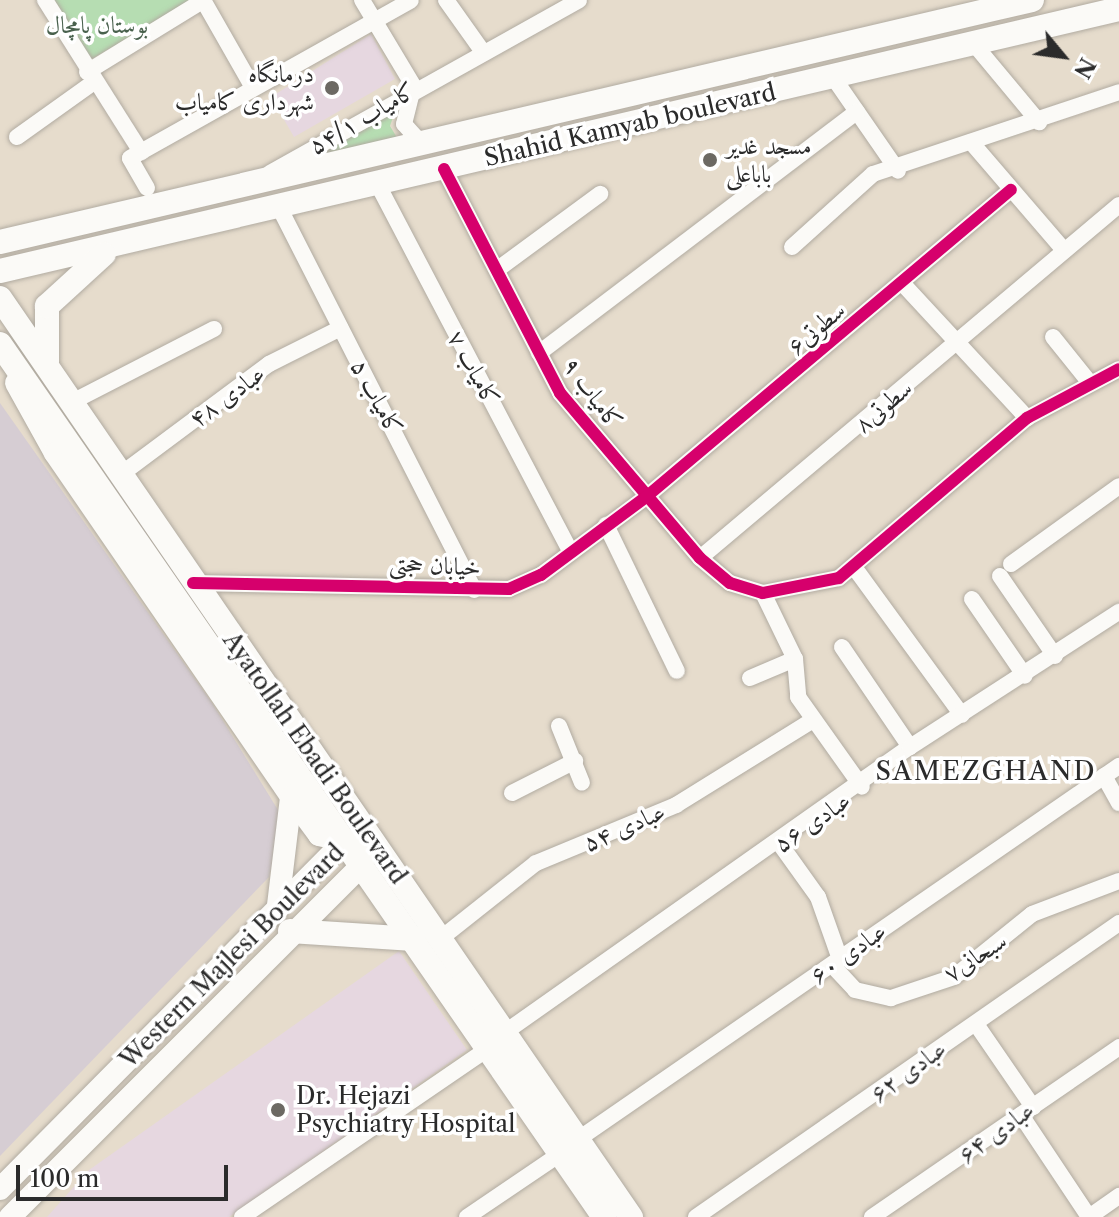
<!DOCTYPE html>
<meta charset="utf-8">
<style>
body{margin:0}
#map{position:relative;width:1119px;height:1217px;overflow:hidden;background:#e6dccc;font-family:"Libre Caslon Text",Amiri,serif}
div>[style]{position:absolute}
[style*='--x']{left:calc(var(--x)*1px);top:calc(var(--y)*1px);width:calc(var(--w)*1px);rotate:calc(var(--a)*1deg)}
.built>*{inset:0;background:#e6d7e0}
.industrial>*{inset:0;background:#d6cdd3}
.green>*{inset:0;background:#b6ddb2}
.roads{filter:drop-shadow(0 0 2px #b1aba1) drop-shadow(0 0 2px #b1aba1)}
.minor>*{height:16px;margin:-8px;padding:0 8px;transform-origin:8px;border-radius:8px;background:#fbfaf7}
.secondary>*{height:22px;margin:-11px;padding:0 11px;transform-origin:11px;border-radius:11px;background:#fbfaf7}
.primary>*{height:24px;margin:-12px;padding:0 12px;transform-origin:12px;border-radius:12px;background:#fbfaf7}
.cycleway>*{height:12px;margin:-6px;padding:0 6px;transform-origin:6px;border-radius:6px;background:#d6006c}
.dots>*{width:22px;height:22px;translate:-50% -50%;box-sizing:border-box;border:4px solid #fff;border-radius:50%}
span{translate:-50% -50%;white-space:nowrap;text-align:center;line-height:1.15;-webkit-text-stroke:7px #fff;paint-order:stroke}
.park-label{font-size:24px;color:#49614d}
.poi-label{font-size:24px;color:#2b2b2b}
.right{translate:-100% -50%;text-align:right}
.left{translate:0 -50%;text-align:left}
.street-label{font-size:24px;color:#2b2b2b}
.neighbourhood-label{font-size:26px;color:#2b2b2b;letter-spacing:2px}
.north{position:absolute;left:1023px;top:16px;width:80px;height:80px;-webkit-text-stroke:6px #fff;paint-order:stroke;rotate:119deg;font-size:22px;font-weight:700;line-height:32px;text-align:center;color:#2b2b2b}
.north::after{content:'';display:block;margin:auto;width:28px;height:36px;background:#2b2b2b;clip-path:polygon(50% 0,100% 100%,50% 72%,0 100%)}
.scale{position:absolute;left:16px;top:1165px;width:212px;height:36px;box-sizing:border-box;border:4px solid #2b2b2b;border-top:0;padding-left:10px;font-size:24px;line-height:28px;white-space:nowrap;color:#2b2b2b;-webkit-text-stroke:6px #fff;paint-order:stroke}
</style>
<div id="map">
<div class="built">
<i style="clip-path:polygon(371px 34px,395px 79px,294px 137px,271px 97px)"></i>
<i style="clip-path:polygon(399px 951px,467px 1050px,229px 1217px,47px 1217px,89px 1170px)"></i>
</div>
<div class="industrial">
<i style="clip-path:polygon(0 403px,212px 703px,283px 818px,269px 877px,0 1156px)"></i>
</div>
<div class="green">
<i style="clip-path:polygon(53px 0,190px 0,191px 2px,88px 61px)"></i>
<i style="clip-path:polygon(396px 108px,390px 126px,399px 141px,299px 163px)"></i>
</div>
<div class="roads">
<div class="minor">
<i style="--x:45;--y:0;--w:180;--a:57.7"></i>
<i style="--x:203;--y:0;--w:99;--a:60.3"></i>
<i style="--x:362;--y:0;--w:101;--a:59.1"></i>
<i style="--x:446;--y:0;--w:64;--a:54.6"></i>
<i style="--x:974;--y:44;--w:102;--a:50.2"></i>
<i style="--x:87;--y:72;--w:137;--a:-31.6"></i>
<i style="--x:833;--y:77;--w:114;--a:55.3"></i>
<i style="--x:413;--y:88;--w:37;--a:104"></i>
<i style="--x:404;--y:124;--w:28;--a:48"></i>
<i style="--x:17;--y:137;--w:95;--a:-35.5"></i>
<i style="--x:971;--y:142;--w:143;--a:49.3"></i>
<i style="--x:444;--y:169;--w:252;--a:62.6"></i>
<i style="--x:560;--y:393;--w:216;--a:49.7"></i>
<i style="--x:700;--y:558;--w:39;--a:40"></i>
<i style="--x:730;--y:583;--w:34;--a:17"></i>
<i style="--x:763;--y:593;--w:77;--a:-11.2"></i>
<i style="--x:839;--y:578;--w:247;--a:-40.4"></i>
<i style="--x:1027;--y:418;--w:104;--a:-28"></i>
<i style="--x:270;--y:173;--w:354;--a:-29.2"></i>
<i style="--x:377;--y:183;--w:417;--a:62.3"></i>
<i style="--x:147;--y:188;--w:34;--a:-120"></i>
<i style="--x:130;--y:158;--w:322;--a:-29.3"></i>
<i style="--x:278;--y:205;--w:432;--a:63"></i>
<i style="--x:792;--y:247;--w:109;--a:-42"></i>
<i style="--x:873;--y:174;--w:259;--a:-18.4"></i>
<i style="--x:498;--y:269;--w:127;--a:-36.3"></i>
<i style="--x:903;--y:284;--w:183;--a:47.2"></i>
<i style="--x:1053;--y:337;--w:59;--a:51.2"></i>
<i style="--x:539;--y:353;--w:399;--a:-37.2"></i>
<i style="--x:70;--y:403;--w:162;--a:-27.2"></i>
<i style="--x:120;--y:475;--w:186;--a:-36.7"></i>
<i style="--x:269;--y:364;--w:80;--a:-26.6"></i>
<i style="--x:606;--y:525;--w:162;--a:64.1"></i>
<i style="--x:700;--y:558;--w:548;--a:-40.11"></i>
<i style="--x:1011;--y:564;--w:133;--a:-35.8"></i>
<i style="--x:854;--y:567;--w:183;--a:53.9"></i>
<i style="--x:1000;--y:576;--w:97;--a:55.5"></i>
<i style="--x:193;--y:583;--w:316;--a:1.1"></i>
<i style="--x:509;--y:589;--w:35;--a:-24"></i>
<i style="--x:541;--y:575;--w:131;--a:-36.6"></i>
<i style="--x:646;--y:497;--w:477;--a:-40.1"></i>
<i style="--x:763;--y:593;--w:73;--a:64.1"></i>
<i style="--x:795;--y:659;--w:38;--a:85"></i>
<i style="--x:798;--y:697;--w:110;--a:54.6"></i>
<i style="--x:972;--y:599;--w:93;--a:55.5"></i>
<i style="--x:842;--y:647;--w:121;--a:55.8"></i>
<i style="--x:750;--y:678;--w:49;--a:-22.9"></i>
<i style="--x:559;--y:726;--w:61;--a:68"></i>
<i style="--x:1104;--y:776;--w:31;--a:61"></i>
<i style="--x:512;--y:793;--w:71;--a:-26.9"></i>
<i style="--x:780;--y:844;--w:65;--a:54.4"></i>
<i style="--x:818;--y:897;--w:66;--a:70.5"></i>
<i style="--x:440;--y:939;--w:122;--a:-38.4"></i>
<i style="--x:536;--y:863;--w:152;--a:-22.5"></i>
<i style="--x:676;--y:805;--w:161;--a:-31.8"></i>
<i style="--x:832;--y:965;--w:34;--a:47"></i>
<i style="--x:855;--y:990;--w:37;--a:13"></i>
<i style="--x:891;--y:998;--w:66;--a:-18.4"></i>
<i style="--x:954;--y:977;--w:100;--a:-38.9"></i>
<i style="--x:1032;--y:914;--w:93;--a:-20.8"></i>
<i style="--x:976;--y:1024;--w:101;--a:55.5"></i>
<i style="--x:504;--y:1033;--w:497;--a:-35.2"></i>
<i style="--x:910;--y:747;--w:249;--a:-32.9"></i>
<i style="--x:1021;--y:1115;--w:123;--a:56.3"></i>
<i style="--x:577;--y:1140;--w:659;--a:-34.61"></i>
<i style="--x:242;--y:1217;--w:299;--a:-34.4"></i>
<i style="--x:467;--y:1217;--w:112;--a:-34.1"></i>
<i style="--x:696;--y:1217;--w:515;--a:-34.8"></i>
<i style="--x:872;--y:1217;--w:300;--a:-34.5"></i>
<i style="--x:1089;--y:1217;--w:37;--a:-35"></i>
</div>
<div class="secondary">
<i style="--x:16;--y:383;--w:80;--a:60.9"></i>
<i style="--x:55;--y:453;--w:417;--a:55.5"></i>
<i style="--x:291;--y:797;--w:47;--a:53.6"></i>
<i style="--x:319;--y:835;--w:26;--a:13"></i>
<i style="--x:278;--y:905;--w:109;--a:-83.1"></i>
<i style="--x:0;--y:1189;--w:489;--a:-45.3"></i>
<i style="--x:344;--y:841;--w:28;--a:-4"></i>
<i style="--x:372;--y:839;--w:30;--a:113"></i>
<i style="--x:360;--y:867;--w:495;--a:135"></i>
</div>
<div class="primary">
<i style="--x:0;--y:242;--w:1060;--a:-13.2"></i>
<i style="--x:0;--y:271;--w:1149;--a:-13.18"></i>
<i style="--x:0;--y:298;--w:1115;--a:55.53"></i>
<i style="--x:0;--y:344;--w:1062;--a:55.32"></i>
<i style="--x:47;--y:362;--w:56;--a:-90"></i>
<i style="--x:47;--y:306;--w:77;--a:-42.4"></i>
<i style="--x:290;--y:931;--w:124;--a:3.7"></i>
</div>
</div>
<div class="cycleway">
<i style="--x:444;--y:169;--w:252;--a:62.6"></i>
<i style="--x:560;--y:393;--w:216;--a:49.7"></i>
<i style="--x:700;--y:558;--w:39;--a:40"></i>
<i style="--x:730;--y:583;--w:34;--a:17"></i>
<i style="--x:763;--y:593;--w:77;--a:-11.2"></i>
<i style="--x:839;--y:578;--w:247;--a:-40.4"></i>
<i style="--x:1027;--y:418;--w:104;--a:-28"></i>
<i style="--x:193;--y:583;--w:316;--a:1.1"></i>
<i style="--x:509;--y:589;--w:35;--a:-24"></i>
<i style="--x:541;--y:575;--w:131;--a:-36.6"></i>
<i style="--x:646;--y:497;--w:477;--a:-40.1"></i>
</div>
<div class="dots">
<i style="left:332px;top:88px;background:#6c6963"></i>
<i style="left:710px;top:160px;background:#6c6963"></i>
<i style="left:278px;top:1110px;background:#6c6963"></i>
</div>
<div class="park-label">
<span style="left:97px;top:25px">بوستان پامچال</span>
</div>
<div class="poi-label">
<span class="right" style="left:314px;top:88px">درمانگاه<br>شهرداری کامیاب</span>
<span class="left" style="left:726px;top:160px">مسجد غدیر<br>باباعلی</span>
<span class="left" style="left:296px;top:1110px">Dr. Hejazi<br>Psychiatry Hospital</span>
</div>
<div class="street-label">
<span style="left:362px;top:118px;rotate:-30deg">کامیاب ۵۴/۱</span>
<span style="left:630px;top:125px;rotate:-13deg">Shahid Kamyab boulevard</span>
<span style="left:816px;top:328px;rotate:-40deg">سطوتی۶</span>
<span style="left:474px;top:368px;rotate:62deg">کامیاب ۷</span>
<span style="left:593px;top:393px;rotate:54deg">کامیاب ۹</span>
<span style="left:227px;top:396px;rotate:-36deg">عبادی ۴۸</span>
<span style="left:377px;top:397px;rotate:62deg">کامیاب ۵</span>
<span style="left:883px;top:406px;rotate:-40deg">سطوتی۸</span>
<span style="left:435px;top:565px;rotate:3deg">خیابان حجتی</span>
<span style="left:315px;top:758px;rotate:55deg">Ayatollah Ebadi Boulevard</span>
<span style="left:812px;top:822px;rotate:-34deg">عبادی ۵۶</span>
<span style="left:624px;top:827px;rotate:-23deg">عبادی ۵۴</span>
<span style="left:848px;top:953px;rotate:-35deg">عبادی ۶۰</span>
<span style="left:232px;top:956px;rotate:-45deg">Western Majlesi Boulevard</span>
<span style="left:975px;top:957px;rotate:-33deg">سبحانی۷</span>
<span style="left:908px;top:1071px;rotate:-35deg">عبادی ۶۲</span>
<span style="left:996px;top:1132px;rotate:-35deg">عبادی ۶۴</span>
</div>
<div class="neighbourhood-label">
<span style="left:986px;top:772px">SAMEZGHAND</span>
</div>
<div class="north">N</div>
<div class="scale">100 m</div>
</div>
